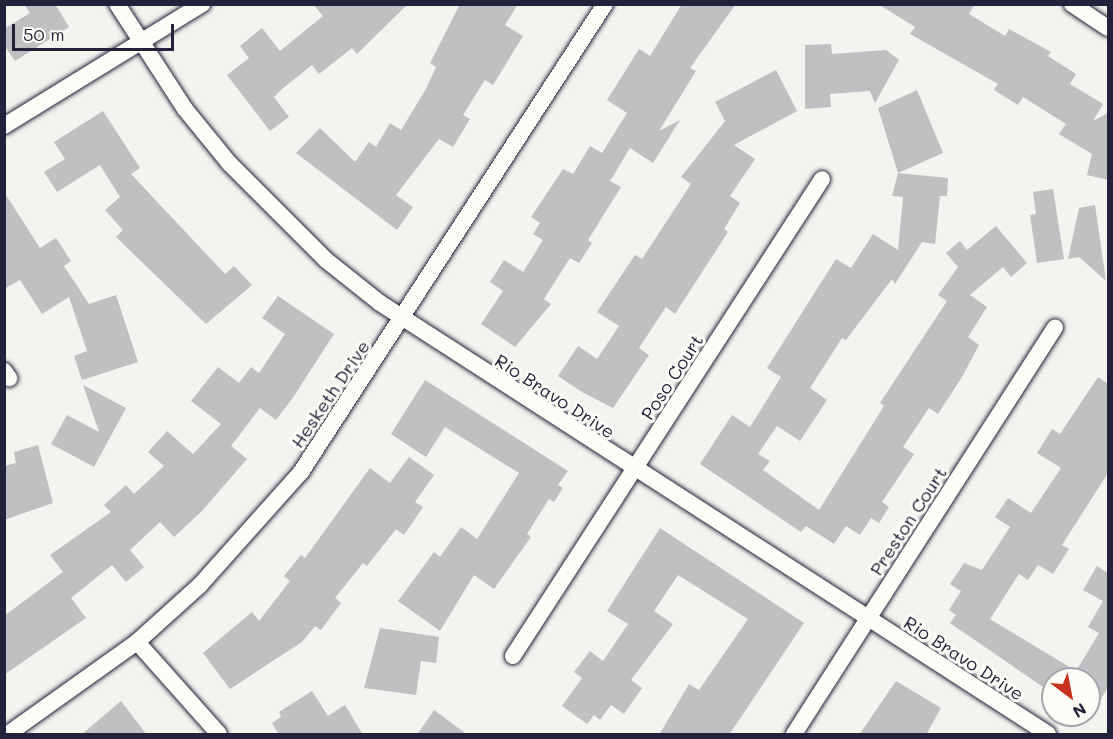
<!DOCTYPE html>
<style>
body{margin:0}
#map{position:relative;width:1113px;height:739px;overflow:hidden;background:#f4f3ef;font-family:Mali,sans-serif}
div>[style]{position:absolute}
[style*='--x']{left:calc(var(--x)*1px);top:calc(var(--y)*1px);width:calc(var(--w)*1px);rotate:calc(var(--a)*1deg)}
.building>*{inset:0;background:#c0bfc2}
.roads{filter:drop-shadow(0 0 2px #22223b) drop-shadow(0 0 2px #22223b)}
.minor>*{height:16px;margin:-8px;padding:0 8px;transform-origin:8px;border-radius:8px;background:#fdfcf7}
span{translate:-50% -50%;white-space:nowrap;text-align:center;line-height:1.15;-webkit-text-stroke:6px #fdfcf7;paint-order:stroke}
.street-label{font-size:18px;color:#22223b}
.frame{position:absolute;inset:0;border:6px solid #22223b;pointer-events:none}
.north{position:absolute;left:1041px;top:667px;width:60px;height:60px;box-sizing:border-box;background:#fdfcf7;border:2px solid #a5a5ac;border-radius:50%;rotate:148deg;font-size:16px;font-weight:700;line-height:24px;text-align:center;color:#22223b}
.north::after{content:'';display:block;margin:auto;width:21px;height:27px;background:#c8321e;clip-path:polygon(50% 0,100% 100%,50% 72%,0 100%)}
.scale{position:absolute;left:12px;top:24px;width:162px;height:27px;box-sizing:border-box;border:3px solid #22223b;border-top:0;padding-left:8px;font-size:18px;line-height:21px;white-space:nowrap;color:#22223b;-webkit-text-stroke:4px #fdfcf7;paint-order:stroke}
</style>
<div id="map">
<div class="building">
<i style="clip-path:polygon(24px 4px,55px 4px,69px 27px,15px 61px,4px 45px,4px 29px,30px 13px)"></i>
<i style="clip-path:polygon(313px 4px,408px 4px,357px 54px,352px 48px,319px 74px,312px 65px,282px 89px,274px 97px,289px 117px,270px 131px,227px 75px,249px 58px,240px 46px,262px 28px,280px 51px,323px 16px)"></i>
<i style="clip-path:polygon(460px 4px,518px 4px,505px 25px,523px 36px,493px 85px,485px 80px,463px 115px,470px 119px,453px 147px,439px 139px,396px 195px,413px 207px,397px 230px,296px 153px,320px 128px,355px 162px,369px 142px,376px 147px,390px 123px,401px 130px,426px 89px,436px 67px,430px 63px)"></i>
<i style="clip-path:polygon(682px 4px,736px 4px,690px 68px,696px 71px,659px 131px,680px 120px,653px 163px,630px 148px,610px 181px,621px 187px,588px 240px,592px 243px,579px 263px,570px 258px,544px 299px,551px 304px,515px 347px,481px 324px,503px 291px,490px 282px,504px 260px,523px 272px,543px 240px,533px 234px,540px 223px,531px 217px,563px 169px,573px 174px,590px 146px,602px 153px,627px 113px,607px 100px,639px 49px,650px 56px)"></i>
<i style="clip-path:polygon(878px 4px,975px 4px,969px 14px,1005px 36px,1009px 29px,1051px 52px,1048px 56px,1076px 74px,1070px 84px,1103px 104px,1093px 121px,1108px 113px,1108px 180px,1087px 175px,1092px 154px,1059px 134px,1066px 124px,1023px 97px,1018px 105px,994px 90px,998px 84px,910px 34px,915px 27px)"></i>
<i style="clip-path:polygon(831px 44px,832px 54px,886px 50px,899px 60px,875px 103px,870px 91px,830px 94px,831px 107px,805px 109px,805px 45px)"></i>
<i style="clip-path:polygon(776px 70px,797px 111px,734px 145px,755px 159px,730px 196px,740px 203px,724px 229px,728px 232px,675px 314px,666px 307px,639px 348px,649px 355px,613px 408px,582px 392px,558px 376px,578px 346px,597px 359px,619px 326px,597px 312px,635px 255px,642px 259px,691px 184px,681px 177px,725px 121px,715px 102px)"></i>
<i style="clip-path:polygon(917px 90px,943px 153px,898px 173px,948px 178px,947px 196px,940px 196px,935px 244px,922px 242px,895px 284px,892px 279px,846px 340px,842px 338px,810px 388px,827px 400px,800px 441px,777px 426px,758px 454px,770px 461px,763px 470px,819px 510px,884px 406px,880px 403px,947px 301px,938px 295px,958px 267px,946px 253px,960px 241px,967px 250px,996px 226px,1027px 263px,1011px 277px,1003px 267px,970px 295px,987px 307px,968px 337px,979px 345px,962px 377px,938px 414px,929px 408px,903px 447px,914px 454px,882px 502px,889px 507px,879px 523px,871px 518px,860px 535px,846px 526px,834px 544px,806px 526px,801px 532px,700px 464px,732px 415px,750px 427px,781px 377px,767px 368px,836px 259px,851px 268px,873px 234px,898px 250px,903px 197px,892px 196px,898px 173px,878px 108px)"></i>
<i style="clip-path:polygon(103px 111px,140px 168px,131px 174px,225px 274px,234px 266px,252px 285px,206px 324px,116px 237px,123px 230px,105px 210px,120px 197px,100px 165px,57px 192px,44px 172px,65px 159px,54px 142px)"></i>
<i style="clip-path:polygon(1053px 189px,1064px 259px,1037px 263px,1030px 215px,1036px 214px,1033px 192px)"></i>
<i style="clip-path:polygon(4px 192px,40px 248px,56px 238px,71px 261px,64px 266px,89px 304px,116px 295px,138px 362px,82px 380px,74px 356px,87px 351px,69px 297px,42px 314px,20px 280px,4px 289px)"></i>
<i style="clip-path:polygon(1095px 205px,1106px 281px,1079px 257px,1068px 259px,1079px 208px)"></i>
<i style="clip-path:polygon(278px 296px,334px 334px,292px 399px,276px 420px,260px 408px,231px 446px,247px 459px,201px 512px,174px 537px,160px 522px,130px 550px,144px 567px,126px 582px,112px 565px,71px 598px,86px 618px,4px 675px,4px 616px,63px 572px,50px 555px,111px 512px,104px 505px,126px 485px,134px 494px,164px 466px,148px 452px,167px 431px,193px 454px,221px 424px,191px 401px,218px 367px,239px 383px,251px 367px,259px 373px,285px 334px,262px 318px)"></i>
<i style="clip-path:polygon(1098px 377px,1108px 384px,1108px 473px,1062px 545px,1069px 549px,1053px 574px,1038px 565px,1028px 580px,1019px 574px,990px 619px,1076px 671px,1099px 633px,1088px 627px,1103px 601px,1083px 590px,1097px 566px,1108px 573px,1108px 687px,1089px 720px,1089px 679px,1053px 679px,1053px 694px,950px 623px,956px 615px,949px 610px,961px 591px,950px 584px,964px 563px,982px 570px,1010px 527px,995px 517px,1008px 498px,1031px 513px,1061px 468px,1037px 453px,1052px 429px,1060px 434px)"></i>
<i style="clip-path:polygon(425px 380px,568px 471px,558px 485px,563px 488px,554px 502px,549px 499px,527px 534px,531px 537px,494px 589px,474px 575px,440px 631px,398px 601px,434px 552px,440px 557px,461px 527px,477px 539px,519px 473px,445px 427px,426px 457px,391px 434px)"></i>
<i style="clip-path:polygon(83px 385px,126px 408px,94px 467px,51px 444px,67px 415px,99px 432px)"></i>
<i style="clip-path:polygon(38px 445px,53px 503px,4px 520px,4px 466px,16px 463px,14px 452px)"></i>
<i style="clip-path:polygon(409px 457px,434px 475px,415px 502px,423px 507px,404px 535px,396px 529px,367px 566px,363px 563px,335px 598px,341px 603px,321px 630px,315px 626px,302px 642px,230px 689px,203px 653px,252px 612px,259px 621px,290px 581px,284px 576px,301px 555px,305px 558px,370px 468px,390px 483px)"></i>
<i style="clip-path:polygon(660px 528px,804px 623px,729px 735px,659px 735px,689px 684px,699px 690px,748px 619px,678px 575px,654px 611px,673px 624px,631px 680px,642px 688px,624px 714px,611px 705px,600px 720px,594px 715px,587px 724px,562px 706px,582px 678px,574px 672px,590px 651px,603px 661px,628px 624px,607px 611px)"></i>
<i style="clip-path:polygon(380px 628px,439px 637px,436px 663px,421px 661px,416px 695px,364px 688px)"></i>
<i style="clip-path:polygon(896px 681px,941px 708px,926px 735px,859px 735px)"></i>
<i style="clip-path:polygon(312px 691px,328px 716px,345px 705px,363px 735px,279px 735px,272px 723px,281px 717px,279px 712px)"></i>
<i style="clip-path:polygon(121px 701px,147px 735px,81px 735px)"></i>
<i style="clip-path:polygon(434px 710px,468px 735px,417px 735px)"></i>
</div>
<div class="roads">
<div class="minor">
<i style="--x:117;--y:4;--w:125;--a:57.1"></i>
<i style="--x:185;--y:109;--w:70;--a:50.8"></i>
<i style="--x:229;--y:163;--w:137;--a:45"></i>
<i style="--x:326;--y:260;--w:69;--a:38.5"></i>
<i style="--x:380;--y:303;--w:795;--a:32.83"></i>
<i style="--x:1072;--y:4;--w:43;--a:33.7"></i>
<i style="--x:4;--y:126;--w:233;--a:-31.6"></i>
<i style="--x:4;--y:371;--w:9;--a:54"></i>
<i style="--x:137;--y:642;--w:123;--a:48.3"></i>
<i style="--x:513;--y:656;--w:568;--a:-57.06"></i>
<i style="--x:8;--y:734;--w:158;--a:-35.5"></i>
<i style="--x:137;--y:642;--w:85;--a:-42.1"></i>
<i style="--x:200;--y:585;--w:152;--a:-48.2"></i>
<i style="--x:301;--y:472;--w:558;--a:-56.99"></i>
<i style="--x:794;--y:734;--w:483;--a:-57.3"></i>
</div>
</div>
<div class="street-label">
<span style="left:672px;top:377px;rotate:-57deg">Poso Court</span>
<span style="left:330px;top:394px;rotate:-56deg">Hesketh Drive</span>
<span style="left:555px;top:396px;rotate:33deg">Rio Bravo Drive</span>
<span style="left:908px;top:521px;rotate:-57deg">Preston Court</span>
<span style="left:964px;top:658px;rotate:33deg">Rio Bravo Drive</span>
</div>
<div class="frame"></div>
<div class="north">N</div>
<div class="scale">50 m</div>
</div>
